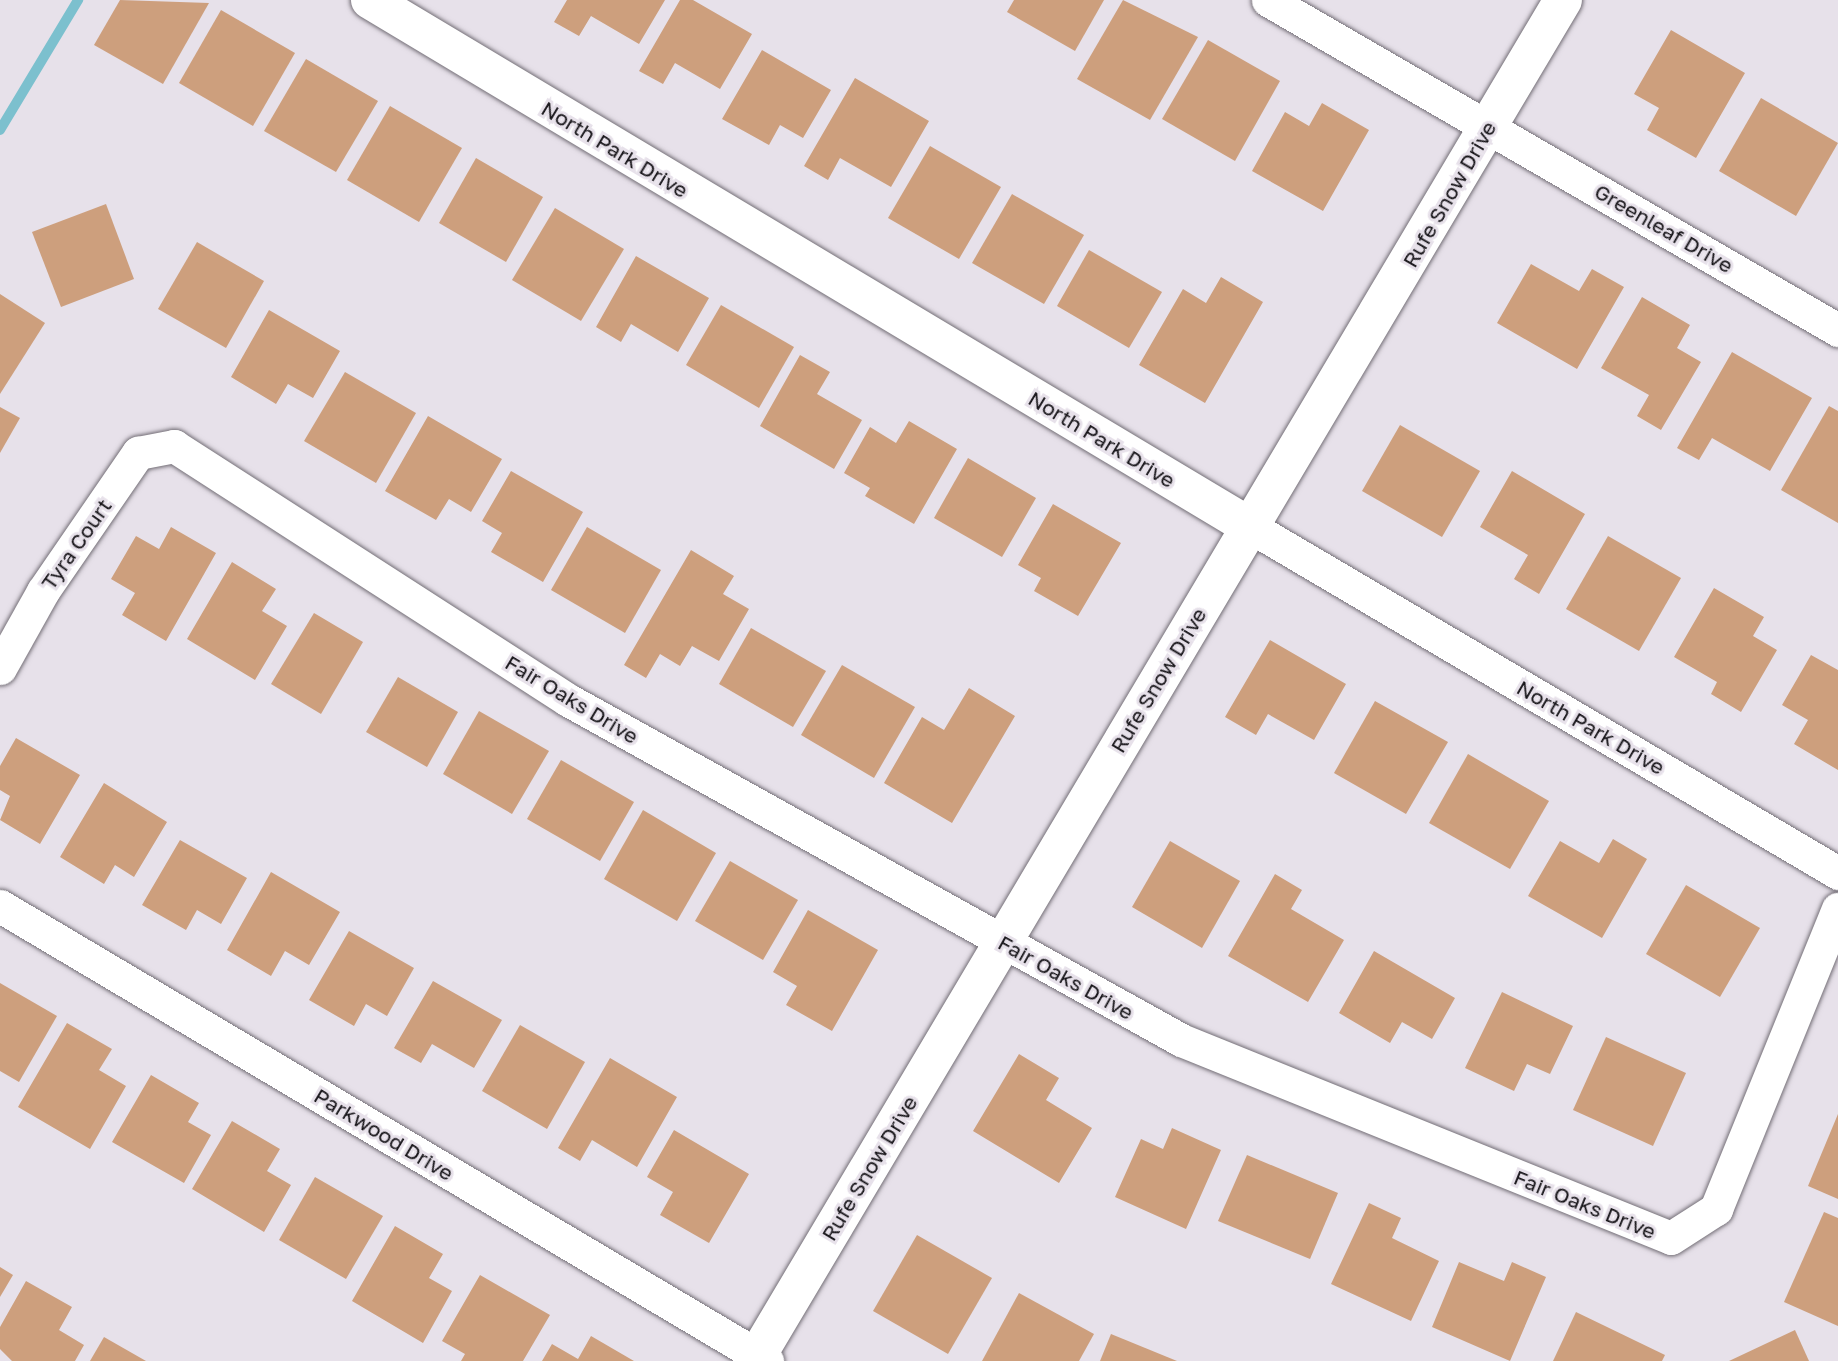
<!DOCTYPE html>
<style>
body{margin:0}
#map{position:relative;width:1838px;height:1361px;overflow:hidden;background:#e7e1ea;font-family:"Golos Text",sans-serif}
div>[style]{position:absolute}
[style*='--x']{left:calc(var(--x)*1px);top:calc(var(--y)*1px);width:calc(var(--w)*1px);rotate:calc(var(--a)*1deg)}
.stream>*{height:10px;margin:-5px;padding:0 5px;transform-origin:5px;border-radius:5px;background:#7cc0ce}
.building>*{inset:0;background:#cd9f7d}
.roads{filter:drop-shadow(0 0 2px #736e76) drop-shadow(0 0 2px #736e76)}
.street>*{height:33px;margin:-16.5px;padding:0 16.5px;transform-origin:16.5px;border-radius:16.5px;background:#fff}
.secondary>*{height:38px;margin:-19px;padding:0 19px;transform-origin:19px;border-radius:19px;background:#fff}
span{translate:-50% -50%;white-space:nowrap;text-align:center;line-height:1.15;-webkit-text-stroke:6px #e7e1ea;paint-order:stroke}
.street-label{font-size:21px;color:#151317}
</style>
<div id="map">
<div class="stream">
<i style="--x:0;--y:130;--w:152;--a:-59"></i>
</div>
<div class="building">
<i style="clip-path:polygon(120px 0,209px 3px,163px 84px,94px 45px)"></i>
<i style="clip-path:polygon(567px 0,665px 0,639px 44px,591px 16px,579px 36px,554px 22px)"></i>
<i style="clip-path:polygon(680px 0,693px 0,752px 34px,720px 89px,675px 63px,663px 84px,639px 71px)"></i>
<i style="clip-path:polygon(1014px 0,1104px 0,1075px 51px,1007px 12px)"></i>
<i style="clip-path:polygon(1123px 0,1198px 37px,1150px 120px,1077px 79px)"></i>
<i style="clip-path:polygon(221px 10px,295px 53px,253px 126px,179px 83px)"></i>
<i style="clip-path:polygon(1671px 30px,1745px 73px,1696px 158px,1647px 130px,1659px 108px,1634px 94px)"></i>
<i style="clip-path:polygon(1208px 40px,1280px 81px,1235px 161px,1162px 119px)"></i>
<i style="clip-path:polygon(762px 50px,831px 90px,803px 138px,780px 125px,769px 145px,722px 119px)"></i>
<i style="clip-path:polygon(306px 59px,378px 101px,336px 172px,264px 131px)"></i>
<i style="clip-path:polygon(855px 78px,929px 121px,891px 187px,840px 158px,828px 180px,804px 166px)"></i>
<i style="clip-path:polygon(1761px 98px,1838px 143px,1796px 216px,1719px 171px)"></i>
<i style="clip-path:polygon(1322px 103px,1369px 130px,1323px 211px,1252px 171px,1285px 112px,1309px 126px)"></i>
<i style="clip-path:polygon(390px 106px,462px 148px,419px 222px,347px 180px)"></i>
<i style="clip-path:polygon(930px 146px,1001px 187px,959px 259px,888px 218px)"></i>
<i style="clip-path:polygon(476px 158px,543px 197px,506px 262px,439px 223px)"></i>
<i style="clip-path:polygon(1012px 194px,1084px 235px,1044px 304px,972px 263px)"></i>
<i style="clip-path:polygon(106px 204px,134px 279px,61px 307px,32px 232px)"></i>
<i style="clip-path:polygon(555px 208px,624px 249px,581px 321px,512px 280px)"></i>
<i style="clip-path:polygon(197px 242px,264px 281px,226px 348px,158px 309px)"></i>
<i style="clip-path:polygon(1089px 250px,1162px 292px,1129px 348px,1057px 306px)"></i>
<i style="clip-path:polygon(636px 256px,709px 298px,678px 352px,631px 324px,621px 342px,596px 327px)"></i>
<i style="clip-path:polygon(1531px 264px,1579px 291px,1592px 269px,1624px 287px,1577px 369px,1497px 323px)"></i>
<i style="clip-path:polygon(1221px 277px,1263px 302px,1205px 403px,1139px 365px,1183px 289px,1206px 303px)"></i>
<i style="clip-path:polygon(0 294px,45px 323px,0 394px)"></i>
<i style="clip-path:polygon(1642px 297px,1690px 325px,1677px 348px,1701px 362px,1661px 430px,1637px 416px,1649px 395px,1601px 368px)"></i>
<i style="clip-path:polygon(721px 305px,794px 347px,759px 408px,686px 365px)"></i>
<i style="clip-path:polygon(269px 310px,340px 351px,313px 398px,288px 384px,276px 404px,231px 377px)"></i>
<i style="clip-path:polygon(1732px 352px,1812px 398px,1770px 471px,1712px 438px,1699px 460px,1677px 448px)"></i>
<i style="clip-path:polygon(800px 355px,830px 372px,817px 394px,862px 420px,834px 469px,760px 426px)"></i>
<i style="clip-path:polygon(345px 372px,416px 413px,376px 483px,304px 441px)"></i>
<i style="clip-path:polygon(1829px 406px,1838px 411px,1838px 523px,1781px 490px)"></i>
<i style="clip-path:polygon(0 407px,20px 418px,0 453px)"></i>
<i style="clip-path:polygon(428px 416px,502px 459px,471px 512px,449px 499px,436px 520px,385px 491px)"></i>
<i style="clip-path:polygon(909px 421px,957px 449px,914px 524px,865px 496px,870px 488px,844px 473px,870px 427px,896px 443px)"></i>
<i style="clip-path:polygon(1400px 425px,1480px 471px,1442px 537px,1362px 491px)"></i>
<i style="clip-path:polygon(968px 458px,1036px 498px,1002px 557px,934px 518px)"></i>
<i style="clip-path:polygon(511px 471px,583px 512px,543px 582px,491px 552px,502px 533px,482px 521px)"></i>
<i style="clip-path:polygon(1512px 471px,1585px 514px,1539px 594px,1514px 579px,1528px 555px,1480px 527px)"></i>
<i style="clip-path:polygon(1053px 504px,1121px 543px,1078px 616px,1034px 591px,1041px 578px,1018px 565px)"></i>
<i style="clip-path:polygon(171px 527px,216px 553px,166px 641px,122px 615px,135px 593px,111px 579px,136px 536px,159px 549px)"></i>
<i style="clip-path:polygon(587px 527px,661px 570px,625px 633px,551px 590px)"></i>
<i style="clip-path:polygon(1608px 536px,1681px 578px,1639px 651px,1566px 609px)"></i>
<i style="clip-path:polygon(691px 550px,734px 576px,723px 594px,749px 609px,719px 661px,692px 646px,680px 666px,660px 654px,646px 678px,624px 665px)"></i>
<i style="clip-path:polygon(232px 562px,276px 589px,262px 611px,287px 626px,255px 680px,187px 639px)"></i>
<i style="clip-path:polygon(1714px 588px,1764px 617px,1753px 636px,1777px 650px,1741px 712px,1711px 694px,1717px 682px,1674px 657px)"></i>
<i style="clip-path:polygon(314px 613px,363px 642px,321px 714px,271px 684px)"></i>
<i style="clip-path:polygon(751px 628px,826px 671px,793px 727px,719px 684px)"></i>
<i style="clip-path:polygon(1270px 640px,1346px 684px,1314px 740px,1268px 714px,1256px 735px,1225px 717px)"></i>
<i style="clip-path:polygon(1811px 655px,1838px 670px,1838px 770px,1794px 744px,1808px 720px,1782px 705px)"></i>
<i style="clip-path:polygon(842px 665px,915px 707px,874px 778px,801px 735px)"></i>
<i style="clip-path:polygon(398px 677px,458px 712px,427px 767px,366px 732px)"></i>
<i style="clip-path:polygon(969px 688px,1015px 716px,952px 823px,884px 783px,922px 717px,944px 730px)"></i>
<i style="clip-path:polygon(1375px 701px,1448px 742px,1406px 814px,1334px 773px)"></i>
<i style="clip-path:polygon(479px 711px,549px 751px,512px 814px,443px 774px)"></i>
<i style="clip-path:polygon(16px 738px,80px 775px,40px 844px,0 820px,10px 796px,0 790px,0 766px)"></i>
<i style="clip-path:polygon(1468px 754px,1549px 801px,1510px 869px,1429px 823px)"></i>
<i style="clip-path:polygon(561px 760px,634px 802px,600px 861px,527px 819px)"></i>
<i style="clip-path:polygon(104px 783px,167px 822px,134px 877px,115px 865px,104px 884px,60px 857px)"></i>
<i style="clip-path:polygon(643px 810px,716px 853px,677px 921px,604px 879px)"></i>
<i style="clip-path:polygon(1613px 839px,1647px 859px,1602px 938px,1528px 896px,1560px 841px,1599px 863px)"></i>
<i style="clip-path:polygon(180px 840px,247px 878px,221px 924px,197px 910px,186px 930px,142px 905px)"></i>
<i style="clip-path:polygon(1170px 841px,1240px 881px,1202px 948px,1132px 907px)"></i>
<i style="clip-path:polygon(730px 861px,798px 900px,763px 960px,695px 921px)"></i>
<i style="clip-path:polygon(271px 872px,340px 912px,309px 965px,285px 951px,271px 976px,227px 950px)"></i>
<i style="clip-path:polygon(1275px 874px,1302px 890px,1291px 909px,1344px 940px,1308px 1002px,1228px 956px)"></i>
<i style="clip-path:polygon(1686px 885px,1760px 928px,1720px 997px,1646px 954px)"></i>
<i style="clip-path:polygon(808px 910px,878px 950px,832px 1031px,786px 1005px,797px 986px,773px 972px)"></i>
<i style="clip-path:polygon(349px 931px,414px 968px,387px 1016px,366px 1004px,354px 1026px,309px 1000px)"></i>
<i style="clip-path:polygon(1374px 951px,1455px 998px,1432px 1039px,1402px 1022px,1390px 1043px,1339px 1013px)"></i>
<i style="clip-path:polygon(433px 981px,502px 1020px,474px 1068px,432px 1044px,421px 1063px,394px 1048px)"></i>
<i style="clip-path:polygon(0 983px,57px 1016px,19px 1082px,0 1071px)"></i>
<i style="clip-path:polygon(1502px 992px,1573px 1026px,1550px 1074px,1527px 1064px,1514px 1091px,1465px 1068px)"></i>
<i style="clip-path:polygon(67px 1023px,112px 1049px,99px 1070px,126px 1086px,90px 1149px,18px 1107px)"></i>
<i style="clip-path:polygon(520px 1025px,585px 1062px,547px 1129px,482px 1091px)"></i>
<i style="clip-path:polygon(1606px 1037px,1686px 1073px,1653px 1146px,1573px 1110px)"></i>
<i style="clip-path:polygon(1019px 1054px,1059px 1078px,1046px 1100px,1092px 1128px,1059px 1183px,973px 1131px)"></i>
<i style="clip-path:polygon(610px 1058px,677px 1097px,637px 1167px,592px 1140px,580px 1161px,558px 1148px)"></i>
<i style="clip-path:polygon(151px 1075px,199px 1103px,188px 1122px,211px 1135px,184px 1183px,112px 1142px)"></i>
<i style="clip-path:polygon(1838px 1114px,1838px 1199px,1808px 1186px)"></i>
<i style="clip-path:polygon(232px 1121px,280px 1149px,267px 1171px,291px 1185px,264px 1232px,192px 1189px)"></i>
<i style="clip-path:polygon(1172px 1128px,1221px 1150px,1186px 1229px,1115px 1197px,1141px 1139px,1163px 1149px)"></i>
<i style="clip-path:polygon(674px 1130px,749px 1174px,709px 1243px,660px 1215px,673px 1192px,647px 1177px)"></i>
<i style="clip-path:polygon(1247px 1155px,1338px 1193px,1310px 1259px,1218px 1221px)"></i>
<i style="clip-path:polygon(315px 1177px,383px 1216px,346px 1279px,279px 1240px)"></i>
<i style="clip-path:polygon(1369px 1203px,1401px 1218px,1392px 1238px,1439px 1261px,1411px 1321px,1331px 1284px)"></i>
<i style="clip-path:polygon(1824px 1212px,1838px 1218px,1838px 1326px,1784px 1302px)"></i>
<i style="clip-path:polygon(395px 1226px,443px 1254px,429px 1278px,452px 1291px,423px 1343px,352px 1301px)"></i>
<i style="clip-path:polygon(917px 1235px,992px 1278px,948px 1354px,873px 1311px)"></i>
<i style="clip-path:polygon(1459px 1262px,1504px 1281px,1512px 1262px,1546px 1277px,1510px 1361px,1432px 1327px)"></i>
<i style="clip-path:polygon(0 1267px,13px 1275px,0 1297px)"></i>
<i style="clip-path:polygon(480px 1275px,550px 1315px,523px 1361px,461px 1361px,465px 1354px,442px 1341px)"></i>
<i style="clip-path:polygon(26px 1281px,72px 1307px,59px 1330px,84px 1345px,75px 1361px,12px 1361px,0 1349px,0 1327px)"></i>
<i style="clip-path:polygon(1019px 1293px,1094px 1334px,1079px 1361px,982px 1361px)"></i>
<i style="clip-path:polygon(1576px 1312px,1665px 1355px,1662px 1361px,1553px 1361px)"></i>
<i style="clip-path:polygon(1795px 1330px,1809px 1361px,1729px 1361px)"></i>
<i style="clip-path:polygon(1111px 1334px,1177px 1361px,1100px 1361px)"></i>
<i style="clip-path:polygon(591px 1336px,634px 1361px,542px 1361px,552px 1344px,578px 1359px)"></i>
<i style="clip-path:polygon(104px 1337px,146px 1361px,90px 1361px)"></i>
</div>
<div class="roads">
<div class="street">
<i style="--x:1268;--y:0;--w:659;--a:30.07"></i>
<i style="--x:1249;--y:526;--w:684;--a:30.5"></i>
<i style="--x:0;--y:668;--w:88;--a:-60.8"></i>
<i style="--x:43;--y:591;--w:168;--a:-55.5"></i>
<i style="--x:138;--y:453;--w:37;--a:-11"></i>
<i style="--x:174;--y:446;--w:469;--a:32.8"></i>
<i style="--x:568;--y:700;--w:701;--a:29.01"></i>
<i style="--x:1181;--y:1040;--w:528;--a:22"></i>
<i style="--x:1671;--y:1238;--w:54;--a:-32.8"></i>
<i style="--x:1716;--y:1209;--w:324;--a:-67.9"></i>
<i style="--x:0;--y:906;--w:892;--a:30.68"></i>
</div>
<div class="secondary">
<i style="--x:370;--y:0;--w:1024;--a:30.9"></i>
<i style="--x:754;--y:1361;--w:1583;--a:-59.27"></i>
</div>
</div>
<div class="street-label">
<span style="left:615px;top:149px;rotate:31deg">North Park Drive</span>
<span style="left:1449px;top:194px;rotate:-60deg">Rufe Snow Drive</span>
<span style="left:1664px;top:228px;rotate:30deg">Greenleaf Drive</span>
<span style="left:1102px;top:439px;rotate:31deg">North Park Drive</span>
<span style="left:76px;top:544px;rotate:-55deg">Tyra Court</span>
<span style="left:1158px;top:680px;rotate:-59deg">Rufe Snow Drive</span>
<span style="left:572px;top:699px;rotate:31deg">Fair Oaks Drive</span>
<span style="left:1591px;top:727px;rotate:30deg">North Park Drive</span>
<span style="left:1066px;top:977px;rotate:29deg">Fair Oaks Drive</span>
<span style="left:384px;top:1134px;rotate:31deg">Parkwood Drive</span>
<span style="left:869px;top:1168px;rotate:-59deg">Rufe Snow Drive</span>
<span style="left:1585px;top:1204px;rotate:22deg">Fair Oaks Drive</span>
</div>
</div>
